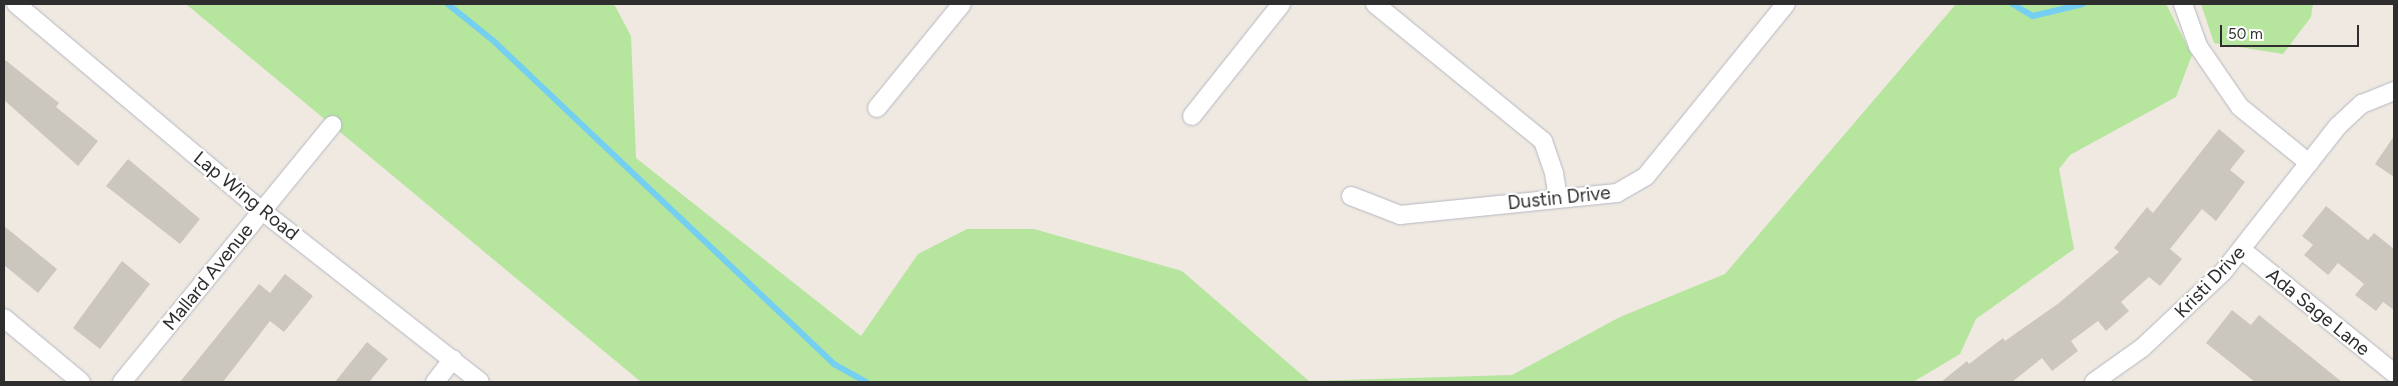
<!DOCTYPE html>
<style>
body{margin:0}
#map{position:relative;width:2398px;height:386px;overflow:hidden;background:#efe9e1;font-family:Figtree,sans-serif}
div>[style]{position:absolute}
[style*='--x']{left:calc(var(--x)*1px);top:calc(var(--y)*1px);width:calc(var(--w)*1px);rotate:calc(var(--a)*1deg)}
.green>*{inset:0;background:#b6e59e}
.stream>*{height:5.5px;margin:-2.75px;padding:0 2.75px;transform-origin:2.75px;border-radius:2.75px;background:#75cff0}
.building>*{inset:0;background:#cbc7bf}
.roads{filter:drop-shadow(0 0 1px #b4b7c1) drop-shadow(0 0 1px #b4b7c1)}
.street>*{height:18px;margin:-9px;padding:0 9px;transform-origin:9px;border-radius:9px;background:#fff}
span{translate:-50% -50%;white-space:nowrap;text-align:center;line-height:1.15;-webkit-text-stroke:4.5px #fff;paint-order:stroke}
.street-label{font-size:19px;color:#2e2e2e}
.frame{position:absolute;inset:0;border:5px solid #2e2e2e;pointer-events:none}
.scale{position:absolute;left:2220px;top:25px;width:139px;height:22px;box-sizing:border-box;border:2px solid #2e2e2e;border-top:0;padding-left:6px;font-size:15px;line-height:18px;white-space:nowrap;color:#2e2e2e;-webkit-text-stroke:4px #fff;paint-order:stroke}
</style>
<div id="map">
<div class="green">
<i style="clip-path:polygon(186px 4px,614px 4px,631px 36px,636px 158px,861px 336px,918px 254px,967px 229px,1034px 229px,1182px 271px,1309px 381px,1512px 375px,1620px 317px,1725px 274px,1956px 4px,2166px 4px,2192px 55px,2176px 97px,2070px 155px,2059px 169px,2074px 249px,1976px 319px,1960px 354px,1913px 382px,641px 382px)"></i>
<i style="clip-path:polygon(2201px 4px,2313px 4px,2311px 17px,2283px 54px,2214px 43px)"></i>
</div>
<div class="stream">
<i style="--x:448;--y:4;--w:59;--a:38.8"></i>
<i style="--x:494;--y:41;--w:469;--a:43.5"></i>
<i style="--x:834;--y:364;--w:38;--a:29"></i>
<i style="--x:2013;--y:4;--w:23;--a:31"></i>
<i style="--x:2033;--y:16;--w:51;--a:-13.5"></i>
</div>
<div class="building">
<i style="clip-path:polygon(4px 59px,59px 103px,56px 107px,98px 141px,78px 166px,4px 100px)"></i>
<i style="clip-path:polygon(2219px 129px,2245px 151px,2230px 170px,2245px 182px,2216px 221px,2202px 209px,2170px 249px,2182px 259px,2160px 286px,2149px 277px,2121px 302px,2129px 311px,2106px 331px,2098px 321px,2071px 341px,2078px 351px,2052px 371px,2042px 358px,2012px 382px,1941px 382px,1967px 361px,1969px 364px,2003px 338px,2005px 341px,2059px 303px,2119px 252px,2114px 248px,2147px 207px,2153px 213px)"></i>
<i style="clip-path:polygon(2394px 136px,2394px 177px,2375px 164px)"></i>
<i style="clip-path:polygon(128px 159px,200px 219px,180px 244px,106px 186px)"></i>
<i style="clip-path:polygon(2326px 206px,2368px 240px,2374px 233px,2394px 249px,2394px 310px,2383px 302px,2376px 311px,2355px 295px,2364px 284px,2338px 263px,2328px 275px,2304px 255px,2313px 245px,2302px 236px)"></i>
<i style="clip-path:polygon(4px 226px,57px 269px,38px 293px,4px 265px)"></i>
<i style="clip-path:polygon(122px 261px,150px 284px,100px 349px,73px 328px)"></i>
<i style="clip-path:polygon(285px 274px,313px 296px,284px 332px,270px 321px,223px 382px,180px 382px,259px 284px,270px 293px)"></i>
<i style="clip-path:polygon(2232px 310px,2251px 325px,2259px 315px,2342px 382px,2255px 382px,2206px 343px)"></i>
<i style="clip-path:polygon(367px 342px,388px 359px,369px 382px,335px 382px)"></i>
</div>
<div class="roads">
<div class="street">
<i style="--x:16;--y:4;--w:320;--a:40.1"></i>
<i style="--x:261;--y:210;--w:278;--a:38.1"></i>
<i style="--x:1375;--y:4;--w:217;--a:39.2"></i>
<i style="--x:1543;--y:141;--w:34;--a:71"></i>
<i style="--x:1554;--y:173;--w:25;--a:81"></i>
<i style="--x:2183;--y:4;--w:45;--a:70.3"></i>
<i style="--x:2198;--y:46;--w:74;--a:55.5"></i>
<i style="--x:2240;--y:107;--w:89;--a:39.1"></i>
<i style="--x:877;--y:108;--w:134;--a:-50.7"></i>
<i style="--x:1192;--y:116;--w:143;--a:-51.5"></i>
<i style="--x:1351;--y:196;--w:53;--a:21.2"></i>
<i style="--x:1400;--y:215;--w:218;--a:-5.8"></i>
<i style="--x:1617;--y:193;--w:34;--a:-30"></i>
<i style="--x:1646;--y:176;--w:222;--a:-50.9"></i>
<i style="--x:2242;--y:250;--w:196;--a:39"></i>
<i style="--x:4;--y:318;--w:100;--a:39.7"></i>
<i style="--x:122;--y:382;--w:332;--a:-50.7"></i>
<i style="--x:435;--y:382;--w:29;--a:-52"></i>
<i style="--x:2094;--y:382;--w:59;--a:-35.3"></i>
<i style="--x:2142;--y:348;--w:111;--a:-43.2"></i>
<i style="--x:2223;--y:272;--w:186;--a:-51.8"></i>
<i style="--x:2338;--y:126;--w:33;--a:-43"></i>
<i style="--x:2362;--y:104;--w:35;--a:-22"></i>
</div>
</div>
<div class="street-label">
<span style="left:246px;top:196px;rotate:39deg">Lap Wing Road</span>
<span style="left:1559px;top:198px;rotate:-6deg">Dustin Drive</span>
<span style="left:208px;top:277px;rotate:-51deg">Mallard Avenue</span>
<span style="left:2210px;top:282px;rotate:-46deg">Kristi Drive</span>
<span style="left:2318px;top:312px;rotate:39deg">Ada Sage Lane</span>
</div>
<div class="frame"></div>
<div class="scale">50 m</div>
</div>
